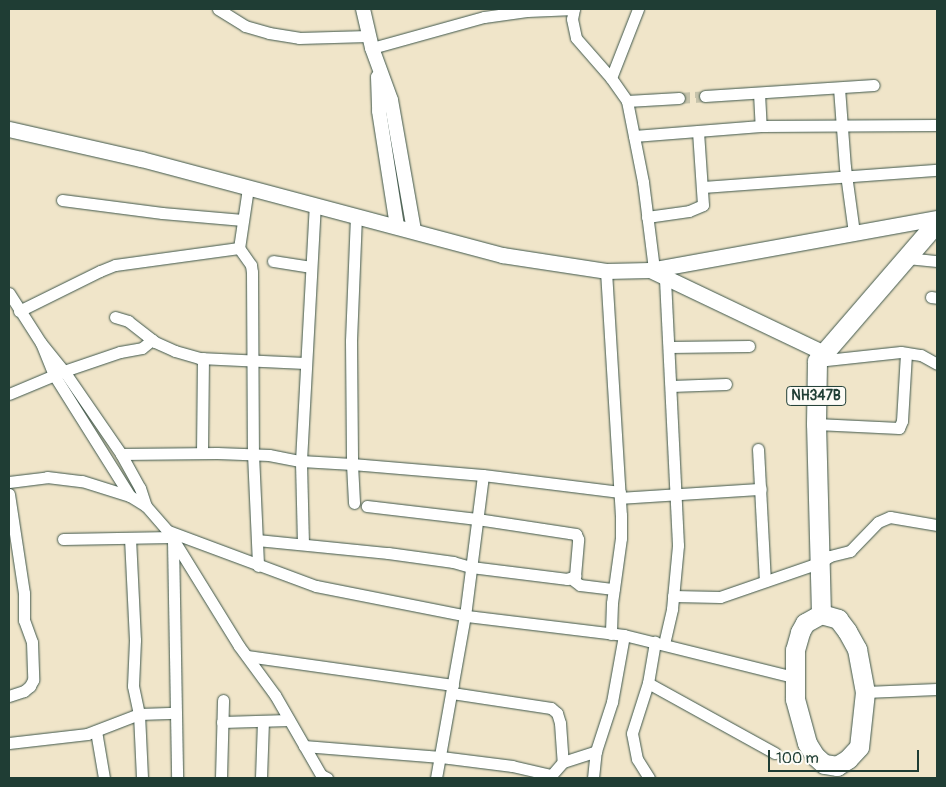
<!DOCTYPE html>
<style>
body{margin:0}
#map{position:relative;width:946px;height:787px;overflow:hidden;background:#f0e5c9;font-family:Pangolin,sans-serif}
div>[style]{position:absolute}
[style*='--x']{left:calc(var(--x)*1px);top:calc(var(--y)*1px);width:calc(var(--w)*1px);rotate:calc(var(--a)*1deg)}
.minor-tunnel>*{height:11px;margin-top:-5.5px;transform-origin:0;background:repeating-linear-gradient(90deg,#c6c3ab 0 11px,transparent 0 16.5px)}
.roads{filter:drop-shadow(0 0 1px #3e564a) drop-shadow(0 0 1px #3e564a)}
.minor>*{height:11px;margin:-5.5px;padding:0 5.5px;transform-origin:5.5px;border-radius:5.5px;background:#fff}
.tertiary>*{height:14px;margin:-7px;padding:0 7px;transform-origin:7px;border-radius:7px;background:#fff}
.secondary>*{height:15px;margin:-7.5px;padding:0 7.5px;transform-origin:7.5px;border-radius:7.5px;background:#fff}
.trunk>*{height:19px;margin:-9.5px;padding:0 9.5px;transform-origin:9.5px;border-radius:9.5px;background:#fff}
span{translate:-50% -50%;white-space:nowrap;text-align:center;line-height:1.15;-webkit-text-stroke:4px #fdfcf7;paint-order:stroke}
.shield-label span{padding:1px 4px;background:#fdfcf7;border:1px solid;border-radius:4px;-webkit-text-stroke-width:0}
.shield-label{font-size:14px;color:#1f3d34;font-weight:700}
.frame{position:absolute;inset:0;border:10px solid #1f3d34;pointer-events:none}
.scale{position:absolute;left:768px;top:750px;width:151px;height:22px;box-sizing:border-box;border:2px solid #1f3d34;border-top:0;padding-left:6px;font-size:15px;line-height:18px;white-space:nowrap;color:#1f3d34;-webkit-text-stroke:4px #fdfcf7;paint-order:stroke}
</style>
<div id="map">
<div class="minor-tunnel">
<i style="--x:679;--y:98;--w:26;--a:-4"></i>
</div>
<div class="roads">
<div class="minor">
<i style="--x:218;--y:9;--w:32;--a:32"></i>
<i style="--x:245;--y:26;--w:25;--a:16"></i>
<i style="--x:269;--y:33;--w:30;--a:9"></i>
<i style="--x:299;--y:38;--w:69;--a:-1.7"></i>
<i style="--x:574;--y:9;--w:10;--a:101"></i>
<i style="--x:572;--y:19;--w:19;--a:78"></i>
<i style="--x:576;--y:38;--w:53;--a:48.8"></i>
<i style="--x:611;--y:78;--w:28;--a:55"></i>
<i style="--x:627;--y:101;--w:83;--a:78.8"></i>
<i style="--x:643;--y:182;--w:88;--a:82.8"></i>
<i style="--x:372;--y:48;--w:116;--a:-15.5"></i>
<i style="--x:484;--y:17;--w:43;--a:-7.9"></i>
<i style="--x:527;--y:11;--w:47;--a:-2.4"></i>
<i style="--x:611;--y:78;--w:74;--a:-68.6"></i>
<i style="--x:839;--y:88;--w:79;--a:85.7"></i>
<i style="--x:845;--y:167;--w:67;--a:82.2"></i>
<i style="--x:759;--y:93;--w:33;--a:87"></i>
<i style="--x:705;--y:96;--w:169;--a:-3.7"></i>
<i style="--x:627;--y:101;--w:52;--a:-3.3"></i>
<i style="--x:634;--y:136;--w:127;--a:-4.5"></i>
<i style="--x:761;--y:126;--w:176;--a:-0.3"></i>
<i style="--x:703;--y:187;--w:235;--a:-4.2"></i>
<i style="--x:248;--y:188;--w:61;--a:98.5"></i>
<i style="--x:239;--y:248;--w:21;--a:55"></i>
<i style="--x:251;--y:265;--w:7;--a:82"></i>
<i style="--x:252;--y:272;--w:182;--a:89.7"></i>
<i style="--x:253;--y:454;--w:112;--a:87.4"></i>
<i style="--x:62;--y:200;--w:101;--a:7.4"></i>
<i style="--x:162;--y:213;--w:81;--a:4.9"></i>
<i style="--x:356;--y:216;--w:125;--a:92.3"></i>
<i style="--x:351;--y:341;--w:123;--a:89.5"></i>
<i style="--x:352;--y:464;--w:131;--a:4.8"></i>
<i style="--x:483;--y:475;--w:138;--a:7.1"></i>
<i style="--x:647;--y:217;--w:42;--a:-8.1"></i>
<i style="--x:689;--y:211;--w:15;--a:-23"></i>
<i style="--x:703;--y:205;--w:74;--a:-93.9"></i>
<i style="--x:907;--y:258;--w:30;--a:6"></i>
<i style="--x:273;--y:261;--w:38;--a:9"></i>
<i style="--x:606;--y:271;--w:244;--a:86.5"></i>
<i style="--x:621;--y:515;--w:23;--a:90"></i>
<i style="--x:621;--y:538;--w:66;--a:97.9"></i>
<i style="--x:612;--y:603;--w:31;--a:92"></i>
<i style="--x:9;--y:293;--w:59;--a:57.4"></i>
<i style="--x:41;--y:343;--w:36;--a:51"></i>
<i style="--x:64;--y:371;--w:101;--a:55.5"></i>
<i style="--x:121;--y:454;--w:39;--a:61"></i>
<i style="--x:140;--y:488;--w:19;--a:72"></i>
<i style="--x:931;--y:297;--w:6;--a:9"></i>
<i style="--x:19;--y:311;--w:90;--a:-26.3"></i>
<i style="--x:100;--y:271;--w:16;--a:-22"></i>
<i style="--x:115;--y:265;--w:125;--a:-7.8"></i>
<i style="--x:115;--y:317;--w:14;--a:17"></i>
<i style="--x:128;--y:321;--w:34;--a:38"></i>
<i style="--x:155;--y:342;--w:22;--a:24"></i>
<i style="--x:175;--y:351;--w:25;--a:16"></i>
<i style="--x:199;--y:358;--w:106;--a:2.7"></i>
<i style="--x:41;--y:343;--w:35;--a:68"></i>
<i style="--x:54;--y:375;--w:143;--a:57.9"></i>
<i style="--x:130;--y:496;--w:19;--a:32"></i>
<i style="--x:146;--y:506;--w:33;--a:49"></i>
<i style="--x:168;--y:531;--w:135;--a:58.3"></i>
<i style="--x:239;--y:646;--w:61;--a:53.7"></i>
<i style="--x:275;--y:695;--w:92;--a:60.1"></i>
<i style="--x:321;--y:775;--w:7;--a:27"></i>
<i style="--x:669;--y:347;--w:80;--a:-0.7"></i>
<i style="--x:817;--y:361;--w:84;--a:-6.1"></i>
<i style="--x:901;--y:352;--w:20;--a:9"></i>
<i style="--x:921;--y:355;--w:18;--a:29"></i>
<i style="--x:671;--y:386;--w:55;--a:-2.1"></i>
<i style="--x:9;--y:394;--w:60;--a:-22.7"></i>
<i style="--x:64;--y:371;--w:59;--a:-18.7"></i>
<i style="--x:120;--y:352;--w:22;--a:-10"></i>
<i style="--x:142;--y:348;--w:13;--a:-39"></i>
<i style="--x:816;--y:424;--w:83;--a:2.8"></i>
<i style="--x:899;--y:428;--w:8;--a:-67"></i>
<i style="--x:902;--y:421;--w:68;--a:-86.6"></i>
<i style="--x:758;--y:449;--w:132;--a:87"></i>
<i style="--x:202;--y:453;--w:95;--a:-89.4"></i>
<i style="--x:121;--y:454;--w:96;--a:-0.6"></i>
<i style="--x:217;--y:453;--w:52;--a:2.2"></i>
<i style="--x:269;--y:455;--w:33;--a:11"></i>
<i style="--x:301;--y:461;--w:51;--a:3.4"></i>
<i style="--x:352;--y:464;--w:39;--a:87"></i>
<i style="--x:9;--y:482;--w:38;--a:-7"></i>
<i style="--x:47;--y:477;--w:35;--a:7"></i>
<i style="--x:82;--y:481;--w:50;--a:17.4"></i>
<i style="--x:9;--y:494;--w:100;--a:81.4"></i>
<i style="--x:24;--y:593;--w:27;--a:90"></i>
<i style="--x:24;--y:620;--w:23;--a:70"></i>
<i style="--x:32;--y:642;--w:38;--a:88"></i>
<i style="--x:33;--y:680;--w:7;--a:117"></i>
<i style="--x:30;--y:686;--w:8;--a:140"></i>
<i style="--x:24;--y:691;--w:16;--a:162"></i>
<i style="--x:620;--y:498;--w:141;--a:-3.7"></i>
<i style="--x:168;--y:531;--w:158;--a:20.4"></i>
<i style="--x:316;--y:586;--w:154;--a:11.2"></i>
<i style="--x:467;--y:616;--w:158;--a:6.9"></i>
<i style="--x:624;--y:635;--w:175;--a:13.9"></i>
<i style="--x:130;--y:538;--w:102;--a:87.2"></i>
<i style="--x:135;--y:640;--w:46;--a:92.5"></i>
<i style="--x:133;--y:686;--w:29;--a:78"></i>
<i style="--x:139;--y:714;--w:64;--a:87.3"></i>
<i style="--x:63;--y:539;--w:109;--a:-1.1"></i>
<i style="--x:257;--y:540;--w:132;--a:5.7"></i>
<i style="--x:388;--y:553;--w:66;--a:7.9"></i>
<i style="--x:453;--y:562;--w:19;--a:16"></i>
<i style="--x:471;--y:567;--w:97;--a:7.1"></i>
<i style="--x:567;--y:579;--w:9;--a:-21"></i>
<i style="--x:575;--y:576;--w:37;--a:-85"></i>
<i style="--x:578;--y:539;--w:5;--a:-112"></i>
<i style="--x:576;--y:534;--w:100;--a:-171.4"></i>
<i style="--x:477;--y:519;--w:111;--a:-173.3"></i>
<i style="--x:173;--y:541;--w:237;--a:89"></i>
<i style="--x:303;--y:544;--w:83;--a:-91.4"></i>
<i style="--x:301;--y:461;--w:255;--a:-86.9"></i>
<i style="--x:572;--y:579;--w:10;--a:37"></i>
<i style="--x:580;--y:585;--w:34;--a:7"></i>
<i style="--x:673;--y:596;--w:47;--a:1.2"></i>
<i style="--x:720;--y:597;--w:105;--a:-19"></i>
<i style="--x:819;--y:563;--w:13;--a:-32"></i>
<i style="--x:830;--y:556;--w:21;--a:-14"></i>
<i style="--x:850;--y:551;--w:40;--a:-46"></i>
<i style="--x:878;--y:522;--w:13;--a:-23"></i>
<i style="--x:890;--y:517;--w:48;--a:9.7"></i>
<i style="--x:664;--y:644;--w:36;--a:-77"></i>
<i style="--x:672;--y:609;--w:64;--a:-84.6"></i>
<i style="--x:678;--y:545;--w:267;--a:-92.8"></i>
<i style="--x:247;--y:656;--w:208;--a:8"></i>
<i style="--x:648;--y:683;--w:145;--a:28.9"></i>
<i style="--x:865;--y:692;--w:72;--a:-2.4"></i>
<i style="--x:452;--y:693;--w:100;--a:8.6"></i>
<i style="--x:551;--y:708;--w:8;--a:40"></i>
<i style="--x:557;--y:713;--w:10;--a:73"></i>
<i style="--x:560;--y:723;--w:39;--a:86"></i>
<i style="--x:222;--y:722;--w:67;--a:-1.7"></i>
<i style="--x:96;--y:731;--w:48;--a:80.3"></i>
<i style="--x:9;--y:743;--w:79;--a:-6.6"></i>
<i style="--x:87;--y:734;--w:56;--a:-21"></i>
<i style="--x:139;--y:714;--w:37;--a:-2"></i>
<i style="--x:304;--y:746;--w:137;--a:4.6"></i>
<i style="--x:441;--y:757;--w:72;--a:7.2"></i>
<i style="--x:512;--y:766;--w:40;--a:13"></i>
<i style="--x:221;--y:778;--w:78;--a:-88.5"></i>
<i style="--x:261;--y:778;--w:57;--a:-88"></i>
<i style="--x:436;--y:778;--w:165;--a:-79.9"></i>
<i style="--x:465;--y:616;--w:142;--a:-82.7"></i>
<i style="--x:549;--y:778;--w:21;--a:-49"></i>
<i style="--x:563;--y:762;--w:35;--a:-18"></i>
<i style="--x:593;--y:778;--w:27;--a:-84"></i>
<i style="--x:596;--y:751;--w:52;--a:-71.9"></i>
<i style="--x:612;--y:702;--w:68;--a:-79.8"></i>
<i style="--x:649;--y:778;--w:22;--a:-122"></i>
<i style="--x:637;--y:759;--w:26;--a:-101"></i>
<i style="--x:632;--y:733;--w:52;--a:-72.3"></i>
<i style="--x:648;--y:683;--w:42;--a:-80.3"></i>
</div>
<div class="tertiary">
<i style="--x:363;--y:9;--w:40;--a:77"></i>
<i style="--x:372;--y:48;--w:55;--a:69.9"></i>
<i style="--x:391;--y:100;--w:132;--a:80"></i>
<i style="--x:378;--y:77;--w:34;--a:88"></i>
<i style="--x:379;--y:111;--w:116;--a:81.1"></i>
</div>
<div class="secondary">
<i style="--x:9;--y:129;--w:135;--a:12.8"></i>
<i style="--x:141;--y:159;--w:374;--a:14.9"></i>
<i style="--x:502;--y:255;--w:105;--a:8.7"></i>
<i style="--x:606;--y:271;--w:44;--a:-1.3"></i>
<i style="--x:650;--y:270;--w:292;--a:-10.3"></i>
<i style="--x:650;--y:270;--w:193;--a:25.5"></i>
</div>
<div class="trunk">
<i style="--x:821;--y:614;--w:190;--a:-91.5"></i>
<i style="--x:816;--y:424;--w:63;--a:-89.1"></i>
<i style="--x:817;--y:361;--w:184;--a:-49.2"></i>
<i style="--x:821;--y:614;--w:18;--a:16"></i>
<i style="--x:838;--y:619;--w:15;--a:53"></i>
<i style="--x:847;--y:631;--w:21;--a:61"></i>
<i style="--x:857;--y:649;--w:44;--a:79.5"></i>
<i style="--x:865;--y:692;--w:55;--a:96.2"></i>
<i style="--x:859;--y:747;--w:16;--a:133"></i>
<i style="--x:848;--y:759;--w:13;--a:148"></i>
<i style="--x:837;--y:766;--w:13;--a:-171"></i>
<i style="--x:824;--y:764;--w:12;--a:-138"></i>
<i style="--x:815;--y:756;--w:15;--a:-122"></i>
<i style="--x:807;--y:743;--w:46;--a:-105.3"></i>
<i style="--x:795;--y:699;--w:49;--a:-90"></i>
<i style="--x:795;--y:650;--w:19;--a:-74"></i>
<i style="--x:800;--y:632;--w:10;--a:-61"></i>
<i style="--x:805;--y:623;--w:18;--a:-29"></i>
</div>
</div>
<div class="shield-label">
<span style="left:816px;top:396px">NH347B</span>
</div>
<div class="frame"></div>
<div class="scale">100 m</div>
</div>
